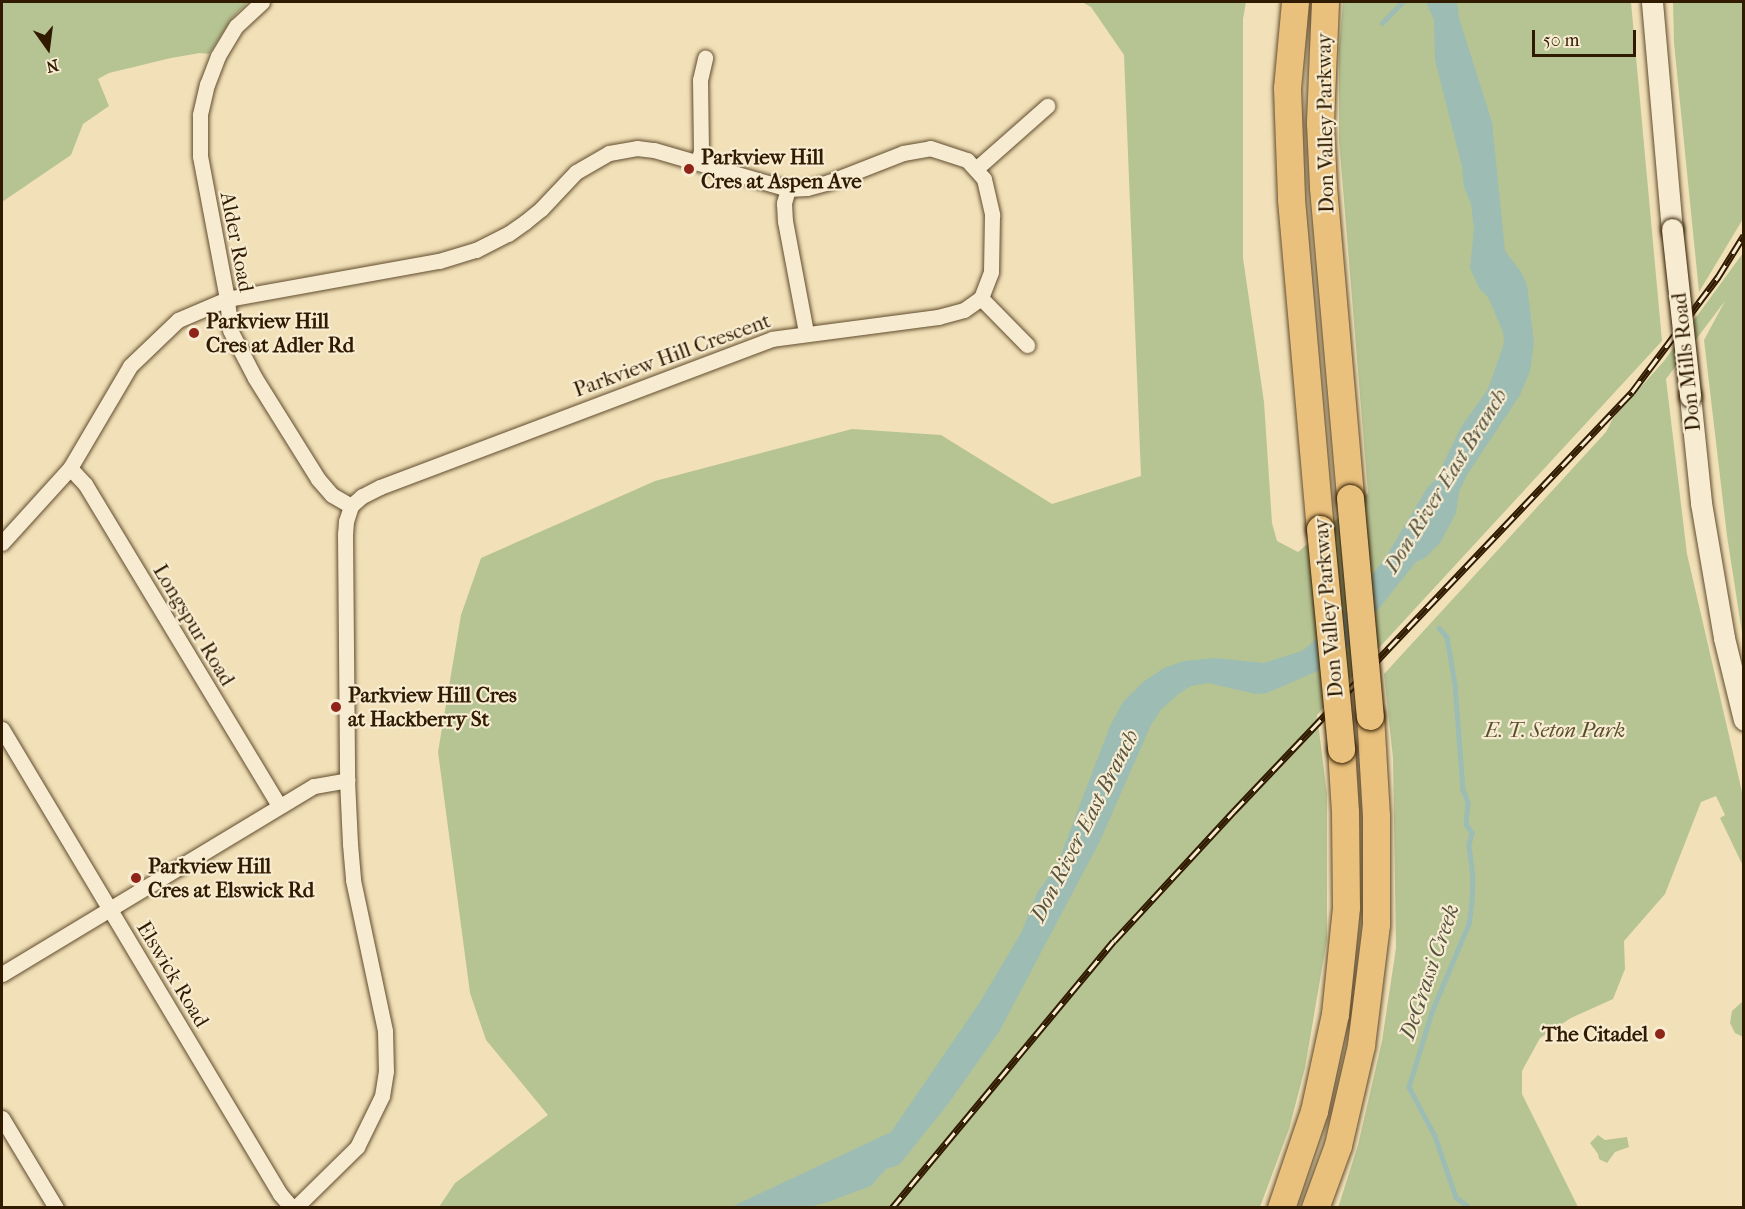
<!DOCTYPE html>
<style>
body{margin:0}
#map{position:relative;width:1745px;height:1209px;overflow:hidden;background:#f2e1b8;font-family:"IM FELL French Canon",serif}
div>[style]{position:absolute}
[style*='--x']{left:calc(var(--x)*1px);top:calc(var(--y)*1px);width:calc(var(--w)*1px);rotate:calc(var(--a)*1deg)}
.green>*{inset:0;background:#b6c493}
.water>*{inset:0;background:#9cbcb4}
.stream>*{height:4.5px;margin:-2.25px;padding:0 2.25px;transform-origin:2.25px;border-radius:2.25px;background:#9cbcb4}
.roads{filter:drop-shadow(0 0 2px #614c2e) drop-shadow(0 0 2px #614c2e)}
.minor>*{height:15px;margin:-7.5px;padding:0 7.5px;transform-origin:7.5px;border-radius:7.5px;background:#f7ecd1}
.secondary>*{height:21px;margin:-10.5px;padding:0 10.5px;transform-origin:10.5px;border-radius:10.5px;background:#f7ecd1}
.motorway>*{height:27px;margin:-13.5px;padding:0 13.5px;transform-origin:13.5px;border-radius:13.5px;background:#e9c07c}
.rail>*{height:7px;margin-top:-3.5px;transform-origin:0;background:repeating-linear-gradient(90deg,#f7ecd1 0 14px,#311b00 0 28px);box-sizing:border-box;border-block:2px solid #311b00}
.bridges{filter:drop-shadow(0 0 2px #311b00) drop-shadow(0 0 2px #311b00)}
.secondary-bridge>*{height:21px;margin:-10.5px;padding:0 10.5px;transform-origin:10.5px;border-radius:10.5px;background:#f7ecd1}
.motorway-bridge>*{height:27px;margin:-13.5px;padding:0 13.5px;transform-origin:13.5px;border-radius:13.5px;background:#e9c07c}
.dots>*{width:16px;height:16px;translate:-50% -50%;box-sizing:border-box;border:3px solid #f7ecd1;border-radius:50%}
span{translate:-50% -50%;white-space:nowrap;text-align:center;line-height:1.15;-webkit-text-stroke:4.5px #f7ecd1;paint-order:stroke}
.street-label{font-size:21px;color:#311b00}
.poi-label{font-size:21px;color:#311b00;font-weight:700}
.left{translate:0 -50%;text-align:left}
.right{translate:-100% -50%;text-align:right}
.park-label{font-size:21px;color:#594e2c;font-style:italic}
.water-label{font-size:22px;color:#56533f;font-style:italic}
.frame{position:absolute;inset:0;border:3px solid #311b00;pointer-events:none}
.north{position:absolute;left:18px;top:18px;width:60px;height:60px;-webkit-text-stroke:4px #f7ecd1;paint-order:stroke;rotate:166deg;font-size:16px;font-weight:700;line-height:24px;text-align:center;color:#311b00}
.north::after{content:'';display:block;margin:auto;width:21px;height:27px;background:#311b00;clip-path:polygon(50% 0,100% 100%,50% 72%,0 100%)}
.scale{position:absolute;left:1532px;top:30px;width:104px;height:27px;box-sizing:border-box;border:3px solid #311b00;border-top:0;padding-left:8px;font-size:18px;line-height:21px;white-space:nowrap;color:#311b00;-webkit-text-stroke:4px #f7ecd1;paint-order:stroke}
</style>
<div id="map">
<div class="green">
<i style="clip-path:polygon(2px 2px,248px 2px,233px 17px,209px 54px,200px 53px,171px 58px,109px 73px,98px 79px,109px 106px,83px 124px,71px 155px,2px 202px)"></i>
<i style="clip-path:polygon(1082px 2px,1246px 2px,1243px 19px,1243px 258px,1264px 402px,1272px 523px,1277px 541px,1298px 552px,1368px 493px,1339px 140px,1339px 48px,1343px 2px,1631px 2px,1662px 341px,1317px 715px,1327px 794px,1327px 939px,1305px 1068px,1289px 1129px,1260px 1207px,439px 1207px,455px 1183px,548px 1115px,486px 1040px,470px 993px,438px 752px,461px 615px,481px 558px,655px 481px,852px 429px,941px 435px,1052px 504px,1141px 476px,1124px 55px,1091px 7px)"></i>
<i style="clip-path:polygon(1673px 2px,1743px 2px,1743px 219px,1699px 292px,1674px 43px)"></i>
<i style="clip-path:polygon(1743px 253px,1743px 639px,1727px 536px,1704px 340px,1725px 301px,1666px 379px,1687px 554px,1743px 796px,1743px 866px,1720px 818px,1725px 815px,1716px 796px,1701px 802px,1665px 894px,1624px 941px,1625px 969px,1613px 999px,1571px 1018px,1540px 1038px,1522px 1071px,1522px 1094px,1578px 1207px,1338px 1208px,1358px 1145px,1382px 1041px,1396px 948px,1393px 758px,1384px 674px,1606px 432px,1613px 418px,1664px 361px)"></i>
<i style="clip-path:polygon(1743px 1001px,1744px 1001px,1743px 1037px,1735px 1033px,1730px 1023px,1732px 1011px)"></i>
<i style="clip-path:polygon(1598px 1135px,1605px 1140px,1627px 1137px,1629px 1147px,1615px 1152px,1607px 1163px,1599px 1159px,1598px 1154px,1590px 1143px)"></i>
</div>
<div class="water">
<i style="clip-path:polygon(1426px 2px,1457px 2px,1459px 18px,1492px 122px,1505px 251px,1521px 272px,1527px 285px,1534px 342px,1530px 371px,1520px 395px,1467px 475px,1459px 492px,1456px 513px,1440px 543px,1425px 558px,1416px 562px,1349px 646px,1320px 670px,1267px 693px,1256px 694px,1208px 683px,1191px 686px,1177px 695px,1161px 710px,1151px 725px,1100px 841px,999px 1032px,948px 1104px,899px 1165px,886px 1169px,871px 1186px,828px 1202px,805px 1208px,729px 1208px,891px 1132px,980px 1002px,1021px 933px,1037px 893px,1057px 865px,1110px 726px,1123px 702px,1143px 682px,1164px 668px,1184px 661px,1215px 658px,1264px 663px,1302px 651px,1315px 640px,1348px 608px,1387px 555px,1427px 488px,1435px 480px,1461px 427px,1488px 389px,1504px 343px,1503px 332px,1488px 297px,1479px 288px,1470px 268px,1474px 229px,1471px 204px,1464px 187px,1462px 167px,1435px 60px,1434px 20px)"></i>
</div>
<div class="stream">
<i style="--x:1382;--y:23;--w:29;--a:-46"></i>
<i style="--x:1439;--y:628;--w:12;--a:48"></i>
<i style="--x:1447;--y:637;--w:48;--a:80.3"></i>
<i style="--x:1455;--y:684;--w:106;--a:85.7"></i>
<i style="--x:1463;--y:790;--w:13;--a:67"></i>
<i style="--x:1468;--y:802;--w:22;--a:95"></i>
<i style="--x:1466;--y:824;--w:11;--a:56"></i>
<i style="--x:1472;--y:833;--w:12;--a:104"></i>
<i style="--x:1469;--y:845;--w:31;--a:83"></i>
<i style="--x:1473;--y:876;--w:25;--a:92"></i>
<i style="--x:1472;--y:901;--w:23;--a:97"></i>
<i style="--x:1469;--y:924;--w:95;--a:112.8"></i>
<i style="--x:1432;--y:1012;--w:78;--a:107"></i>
<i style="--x:1409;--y:1087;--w:55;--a:62"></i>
<i style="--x:1435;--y:1136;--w:65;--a:71"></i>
<i style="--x:1456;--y:1197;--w:18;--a:38"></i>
</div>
<div class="roads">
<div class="minor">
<i style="--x:262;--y:2;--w:35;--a:137"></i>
<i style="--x:236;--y:26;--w:35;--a:121"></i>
<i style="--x:218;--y:56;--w:30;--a:111"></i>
<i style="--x:207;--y:84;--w:32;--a:103"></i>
<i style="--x:200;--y:115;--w:41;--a:90"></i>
<i style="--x:200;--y:156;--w:146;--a:79.3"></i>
<i style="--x:227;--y:299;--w:31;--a:84"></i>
<i style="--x:230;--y:330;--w:54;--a:62.5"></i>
<i style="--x:255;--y:378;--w:119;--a:58"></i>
<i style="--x:318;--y:479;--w:21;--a:49"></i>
<i style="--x:332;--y:495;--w:22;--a:30"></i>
<i style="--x:698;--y:162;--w:11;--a:-75"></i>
<i style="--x:701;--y:151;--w:71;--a:-90.8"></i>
<i style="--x:700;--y:80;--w:23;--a:-77"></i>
<i style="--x:977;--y:168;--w:94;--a:-41.5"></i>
<i style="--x:788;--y:189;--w:15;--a:106"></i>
<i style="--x:784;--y:203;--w:18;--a:87"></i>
<i style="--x:785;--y:221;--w:113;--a:79.3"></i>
<i style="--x:981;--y:298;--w:66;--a:45.6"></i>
<i style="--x:70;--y:468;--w:22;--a:47"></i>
<i style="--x:85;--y:484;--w:376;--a:58.9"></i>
<i style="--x:2;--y:543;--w:101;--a:-47.8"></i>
<i style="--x:70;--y:468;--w:118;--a:-59.5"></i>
<i style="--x:130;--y:366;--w:66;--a:-43.8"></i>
<i style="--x:178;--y:320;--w:53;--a:-23.2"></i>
<i style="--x:227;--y:299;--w:215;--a:-10.2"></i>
<i style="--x:439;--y:261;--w:39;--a:-17"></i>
<i style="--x:476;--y:250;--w:36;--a:-27"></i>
<i style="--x:508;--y:234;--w:21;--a:-35"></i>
<i style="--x:525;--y:222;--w:21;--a:-39"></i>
<i style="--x:541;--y:209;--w:51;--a:-46.6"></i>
<i style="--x:576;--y:172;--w:38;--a:-30"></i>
<i style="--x:609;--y:153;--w:28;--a:-10"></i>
<i style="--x:637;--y:148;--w:17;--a:7"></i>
<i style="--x:654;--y:150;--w:140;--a:16.2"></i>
<i style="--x:788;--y:189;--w:19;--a:-3"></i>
<i style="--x:807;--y:188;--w:23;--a:-15"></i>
<i style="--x:829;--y:182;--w:79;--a:-21.4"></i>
<i style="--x:903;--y:153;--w:27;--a:-10"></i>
<i style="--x:930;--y:148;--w:39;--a:18"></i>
<i style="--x:967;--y:160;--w:25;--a:48"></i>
<i style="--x:984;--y:179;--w:37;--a:77"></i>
<i style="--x:992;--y:215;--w:57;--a:91"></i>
<i style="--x:991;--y:272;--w:28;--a:111"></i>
<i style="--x:981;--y:298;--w:21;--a:145"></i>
<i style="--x:964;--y:310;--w:27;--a:165"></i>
<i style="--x:938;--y:317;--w:167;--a:172.5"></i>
<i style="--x:772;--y:339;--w:419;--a:159.3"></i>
<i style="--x:380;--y:487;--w:20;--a:153"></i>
<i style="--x:362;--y:496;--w:15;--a:138"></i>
<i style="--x:351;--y:506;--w:16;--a:108"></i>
<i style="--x:346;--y:521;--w:13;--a:94"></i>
<i style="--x:345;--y:534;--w:246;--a:89.5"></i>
<i style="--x:347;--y:780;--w:64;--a:87.3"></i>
<i style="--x:350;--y:844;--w:36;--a:85"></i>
<i style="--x:353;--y:880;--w:154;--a:78"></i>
<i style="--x:385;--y:1031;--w:40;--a:88.6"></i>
<i style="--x:386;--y:1071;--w:25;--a:99"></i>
<i style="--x:382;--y:1096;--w:57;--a:116.1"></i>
<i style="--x:357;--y:1147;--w:87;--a:135.5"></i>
<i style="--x:2;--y:729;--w:542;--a:59.13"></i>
<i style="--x:280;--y:1194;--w:18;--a:49"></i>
<i style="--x:2;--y:974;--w:364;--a:-31.1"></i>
<i style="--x:314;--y:786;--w:34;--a:-10"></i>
<i style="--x:2;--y:1118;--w:105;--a:59"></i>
</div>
<div class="secondary">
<i style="--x:1652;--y:2;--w:228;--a:85"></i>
<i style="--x:1690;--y:396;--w:108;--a:84.1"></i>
<i style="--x:1701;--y:503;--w:137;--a:80.3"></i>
<i style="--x:1724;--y:638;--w:84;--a:76.3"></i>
</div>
<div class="motorway">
<i style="--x:1295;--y:2;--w:86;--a:95.3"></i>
<i style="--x:1287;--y:88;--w:111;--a:87.9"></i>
<i style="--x:1291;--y:199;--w:331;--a:85"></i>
<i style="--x:1325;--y:2;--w:121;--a:92.4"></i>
<i style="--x:1320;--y:123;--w:64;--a:87.3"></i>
<i style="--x:1323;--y:187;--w:312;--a:85"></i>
<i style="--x:1281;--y:1208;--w:102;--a:-71.2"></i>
<i style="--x:1314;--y:1111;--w:99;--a:-77.8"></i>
<i style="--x:1335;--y:1014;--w:108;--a:-84.1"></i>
<i style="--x:1346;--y:907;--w:95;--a:-90.6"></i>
<i style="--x:1345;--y:812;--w:63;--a:-93.6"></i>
<i style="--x:1315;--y:1208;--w:67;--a:-69.9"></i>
<i style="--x:1338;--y:1145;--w:103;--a:-77"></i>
<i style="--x:1361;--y:1045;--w:122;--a:-82.9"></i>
<i style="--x:1376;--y:924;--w:108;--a:-90"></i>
<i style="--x:1376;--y:816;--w:100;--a:-93.4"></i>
</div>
</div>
<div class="rail">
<i style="--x:892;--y:1208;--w:347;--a:-50.3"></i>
<i style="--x:1114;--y:941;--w:177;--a:-47.3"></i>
<i style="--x:1234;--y:811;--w:578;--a:-46.47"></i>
<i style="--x:1632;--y:392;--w:144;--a:-53.2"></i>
<i style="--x:1718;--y:277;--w:49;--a:-58.2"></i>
</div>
<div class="bridges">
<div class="secondary-bridge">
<i style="--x:1672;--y:229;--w:168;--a:83.8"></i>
</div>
<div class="motorway-bridge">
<i style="--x:1350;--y:498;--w:219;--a:84.8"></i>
<i style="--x:1320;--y:529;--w:221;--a:84.5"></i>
</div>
</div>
<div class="dots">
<i style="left:689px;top:169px;background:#8f2418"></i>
<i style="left:194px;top:333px;background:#8f2418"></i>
<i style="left:336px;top:707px;background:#8f2418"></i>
<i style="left:136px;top:878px;background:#8f2418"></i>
<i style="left:1660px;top:1034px;background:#8f2418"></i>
</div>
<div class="street-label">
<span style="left:1325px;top:123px;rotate:-91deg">Don Valley Parkway</span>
<span style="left:237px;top:242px;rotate:79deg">Alder Road</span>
<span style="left:672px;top:355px;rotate:-20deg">Parkview Hill Crescent</span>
<span style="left:1686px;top:362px;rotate:-96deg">Don Mills Road</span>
<span style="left:1328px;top:608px;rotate:-95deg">Don Valley Parkway</span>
<span style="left:194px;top:625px;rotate:59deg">Longspur Road</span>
<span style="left:173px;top:974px;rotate:59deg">Elswick Road</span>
</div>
<div class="poi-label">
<span class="left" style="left:701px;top:169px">Parkview Hill<br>Cres at Aspen Ave</span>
<span class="left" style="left:206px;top:333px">Parkview Hill<br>Cres at Adler Rd</span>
<span class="left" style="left:348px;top:707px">Parkview Hill Cres<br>at Hackberry St</span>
<span class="left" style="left:148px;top:878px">Parkview Hill<br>Cres at Elswick Rd</span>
<span class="right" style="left:1648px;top:1034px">The Citadel</span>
</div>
<div class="park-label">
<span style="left:1555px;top:730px">E. T. Seton Park</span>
</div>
<div class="water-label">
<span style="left:1446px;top:481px;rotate:-58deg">Don River East Branch</span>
<span style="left:1085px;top:826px;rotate:-63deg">Don River East Branch</span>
<span style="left:1430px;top:972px;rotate:-71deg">DeGrassi Creek</span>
</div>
<div class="frame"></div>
<div class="north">N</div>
<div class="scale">50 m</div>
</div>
